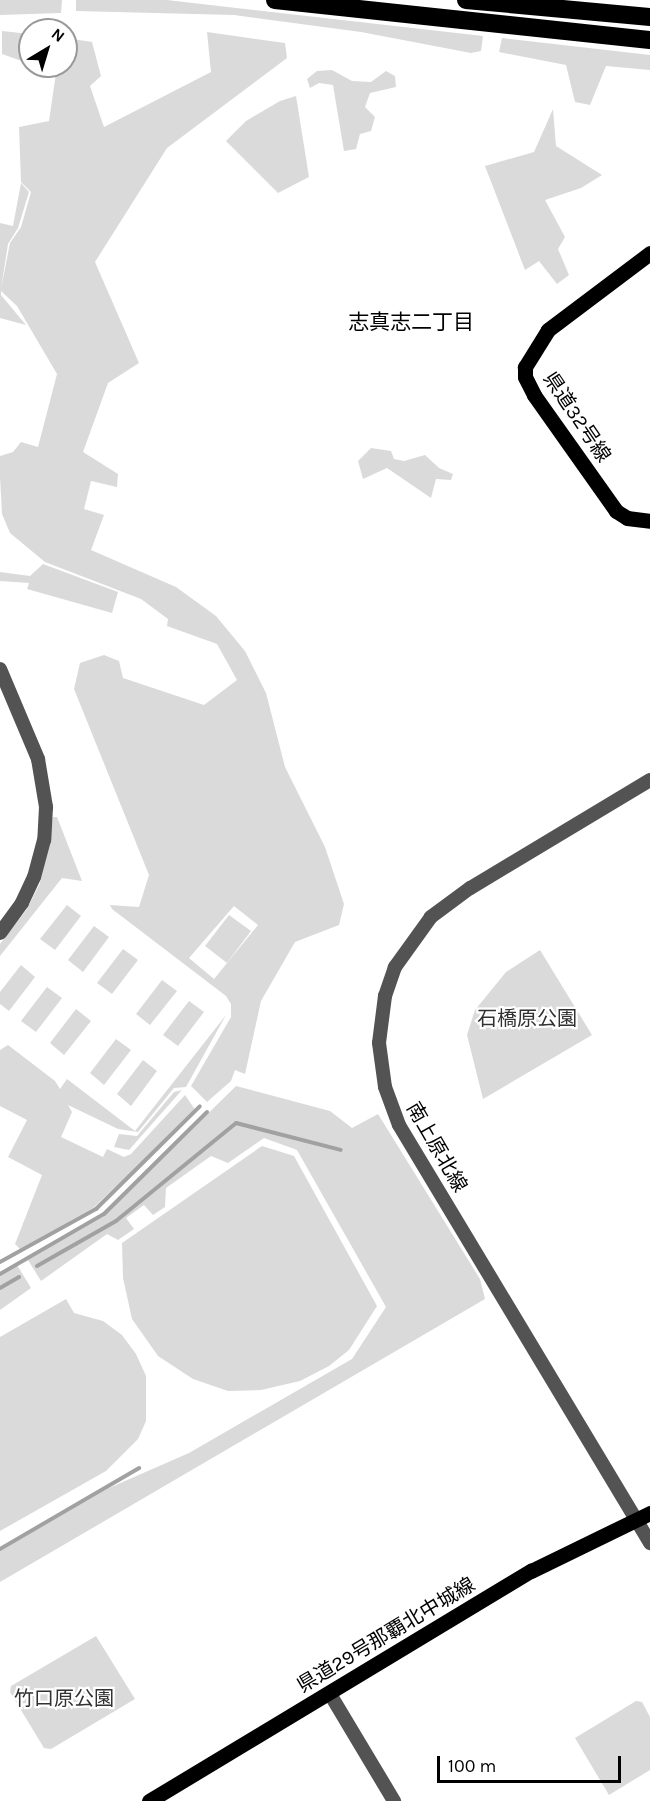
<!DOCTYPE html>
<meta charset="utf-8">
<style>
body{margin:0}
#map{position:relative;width:650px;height:1801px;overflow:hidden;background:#fff;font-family:Karla,"Noto Sans JP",sans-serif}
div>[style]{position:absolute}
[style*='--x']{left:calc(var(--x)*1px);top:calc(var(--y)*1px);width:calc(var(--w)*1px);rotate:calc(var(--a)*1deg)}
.green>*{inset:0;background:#dadada}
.stream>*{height:4px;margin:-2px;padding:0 2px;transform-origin:2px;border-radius:2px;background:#a1a1a1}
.minor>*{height:14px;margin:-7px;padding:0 7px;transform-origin:7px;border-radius:7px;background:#535353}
.major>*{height:15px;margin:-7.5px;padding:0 7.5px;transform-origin:7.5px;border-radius:7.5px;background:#000}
.highway>*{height:18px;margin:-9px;padding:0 9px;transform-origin:9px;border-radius:9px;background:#000}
span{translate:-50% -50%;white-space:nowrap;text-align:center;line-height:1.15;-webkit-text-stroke:4.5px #fff;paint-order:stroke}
.street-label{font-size:20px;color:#000}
.park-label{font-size:20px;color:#313131}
.neighbourhood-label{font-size:21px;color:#000}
.north{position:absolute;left:18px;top:18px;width:60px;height:60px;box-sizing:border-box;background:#fff;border:2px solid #999;border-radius:50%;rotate:38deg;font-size:16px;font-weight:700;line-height:24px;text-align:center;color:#000}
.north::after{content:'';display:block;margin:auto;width:21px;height:27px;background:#000;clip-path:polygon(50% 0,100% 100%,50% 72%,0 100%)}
.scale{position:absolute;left:437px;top:1756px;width:184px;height:27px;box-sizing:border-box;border:3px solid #000;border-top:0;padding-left:8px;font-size:18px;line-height:21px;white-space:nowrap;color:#000;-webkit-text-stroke:4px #fff;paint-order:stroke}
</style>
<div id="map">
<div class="green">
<i style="clip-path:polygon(0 0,62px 0,61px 13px,0 15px)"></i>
<i style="clip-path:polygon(76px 0,167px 0,483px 36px,481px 51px,471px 53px,361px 32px,234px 15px,76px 11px)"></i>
<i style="clip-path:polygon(2px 31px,30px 34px,30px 64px,2px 54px)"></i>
<i style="clip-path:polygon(evenodd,207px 32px,285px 43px,287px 58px,167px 148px,95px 262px,139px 363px,108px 383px,83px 452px,118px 474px,117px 487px,91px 481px,84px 509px,104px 515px,91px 550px,176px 587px,216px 616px,245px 651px,266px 693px,285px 767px,325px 847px,344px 904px,339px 925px,295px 942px,261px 1001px,245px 1074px,235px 1070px,231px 1081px,207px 1102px,191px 1086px,231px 1017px,231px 1004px,226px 996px,112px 909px,110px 905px,139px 907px,149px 875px,74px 689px,80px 663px,104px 655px,119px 661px,123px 678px,204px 705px,237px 680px,217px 644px,167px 626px,168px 619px,141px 599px,45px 562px,10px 533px,2px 514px,0 477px,0 456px,13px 452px,21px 442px,38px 447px,57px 374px,17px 306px,1px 291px,1px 295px,26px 325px,0 318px,0 223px,13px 226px,21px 183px,29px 192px,18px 228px,8px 244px,1px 289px,10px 243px,21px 227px,31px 192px,21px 182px,19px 127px,49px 121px,56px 73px,37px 66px,66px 66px,66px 38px,92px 42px,101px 76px,90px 86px,104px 127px,211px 72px,207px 32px,234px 906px,258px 925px,214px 979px,189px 958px,234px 906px)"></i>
<i style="clip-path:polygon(502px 38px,650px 55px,650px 70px,606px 66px,590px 105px,575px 102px,566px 65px,499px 52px)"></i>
<i style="clip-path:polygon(332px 70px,352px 81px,371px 82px,386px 71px,395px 76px,396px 87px,370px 93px,365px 107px,375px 117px,371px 131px,360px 134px,356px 149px,344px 151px,333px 85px,319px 83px,310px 88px,307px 79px,317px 71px)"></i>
<i style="clip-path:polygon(296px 96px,309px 177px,278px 193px,226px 141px,246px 121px,280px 101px)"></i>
<i style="clip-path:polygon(553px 109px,556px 146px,602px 175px,581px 188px,545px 200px,565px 237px,558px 249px,569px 275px,557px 284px,539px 261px,525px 270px,485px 166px,534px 152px)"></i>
<i style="clip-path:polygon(371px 448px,391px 451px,394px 459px,404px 461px,425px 455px,439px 468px,453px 474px,451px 480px,436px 479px,431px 498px,387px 468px,363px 479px,358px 461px)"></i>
<i style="clip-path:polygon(43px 564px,118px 592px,112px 613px,27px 589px,29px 583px,0 581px,0 572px,30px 576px)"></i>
<i style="clip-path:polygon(53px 817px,57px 817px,82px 881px,62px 878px,0 956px,0 944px,27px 909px,40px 883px)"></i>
<i style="clip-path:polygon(67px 905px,81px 916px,55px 950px,40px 939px)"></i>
<i style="clip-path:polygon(229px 915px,251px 931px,227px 963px,205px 946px)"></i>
<i style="clip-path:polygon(94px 926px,109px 937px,83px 972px,68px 960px)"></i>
<i style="clip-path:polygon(123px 949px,138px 960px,112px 994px,97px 983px)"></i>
<i style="clip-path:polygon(540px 950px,592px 1035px,483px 1099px,467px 1035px,475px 1010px,506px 972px)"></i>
<i style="clip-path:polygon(21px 965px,35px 977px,9px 1011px,0 1004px,0 992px)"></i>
<i style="clip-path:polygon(162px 980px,177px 991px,150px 1025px,136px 1014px)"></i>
<i style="clip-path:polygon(47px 987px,62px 998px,36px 1032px,21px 1021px)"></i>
<i style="clip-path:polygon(189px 1001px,204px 1012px,178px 1046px,163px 1035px)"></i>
<i style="clip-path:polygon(76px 1009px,91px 1021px,64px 1055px,50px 1043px)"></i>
<i style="clip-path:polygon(226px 1015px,186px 1087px,174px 1088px,138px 1132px,118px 1129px,68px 1105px,72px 1112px,61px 1137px,103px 1157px,107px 1149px,124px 1157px,131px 1154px,185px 1095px,196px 1111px,93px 1208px,20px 1249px,15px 1244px,42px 1175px,8px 1157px,27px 1120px,0 1106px,0 1050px,8px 1045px,55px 1081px,60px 1089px,67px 1079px,135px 1131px)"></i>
<i style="clip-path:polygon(116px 1039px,131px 1050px,104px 1085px,90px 1073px)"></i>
<i style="clip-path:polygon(143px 1060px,157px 1071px,131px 1106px,117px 1094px)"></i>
<i style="clip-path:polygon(236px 1086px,330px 1111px,352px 1128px,378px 1114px,480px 1279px,485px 1299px,0 1582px,0 1551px,109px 1488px,189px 1453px,352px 1359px,386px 1307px,297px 1150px,264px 1138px,228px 1163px,211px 1156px,166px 1188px,165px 1207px,153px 1215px,144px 1205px,126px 1218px,134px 1229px,118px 1240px,107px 1234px,41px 1281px,28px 1260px,103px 1217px)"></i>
<i style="clip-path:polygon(182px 1090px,129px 1150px,114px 1147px,119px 1134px,137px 1136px,174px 1092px)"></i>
<i style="clip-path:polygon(262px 1146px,294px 1156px,377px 1306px,349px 1350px,329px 1366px,300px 1381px,261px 1390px,228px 1391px,193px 1379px,158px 1356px,132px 1319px,123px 1278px,122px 1243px)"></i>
<i style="clip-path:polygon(17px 1265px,31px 1288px,0 1310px,0 1275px)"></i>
<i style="clip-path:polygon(66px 1299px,74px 1313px,103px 1321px,122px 1335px,136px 1354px,146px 1376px,146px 1421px,138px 1439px,106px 1471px,0 1531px,0 1337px)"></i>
<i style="clip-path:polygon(96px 1636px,135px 1699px,51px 1749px,44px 1748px,10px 1692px,11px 1686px)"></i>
<i style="clip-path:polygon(636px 1701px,642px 1702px,650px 1717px,650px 1770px,609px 1795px,575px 1738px)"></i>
</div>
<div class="stream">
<i style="--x:0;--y:1262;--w:110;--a:-28.9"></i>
<i style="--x:96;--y:1209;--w:146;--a:-44.7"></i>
<i style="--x:37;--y:1266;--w:91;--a:-29.7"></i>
<i style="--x:116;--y:1221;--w:155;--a:-39.2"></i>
<i style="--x:236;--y:1123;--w:108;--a:14.4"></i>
<i style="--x:0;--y:1274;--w:120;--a:-30"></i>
<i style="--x:104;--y:1214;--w:145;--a:-44.7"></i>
<i style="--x:0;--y:1288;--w:22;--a:-30"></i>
<i style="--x:0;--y:1549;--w:161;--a:-30.2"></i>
</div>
<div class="minor">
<i style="--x:0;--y:669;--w:98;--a:67.1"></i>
<i style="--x:38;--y:759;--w:49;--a:80.5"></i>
<i style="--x:46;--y:807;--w:33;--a:93"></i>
<i style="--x:44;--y:840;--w:38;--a:105"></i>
<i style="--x:34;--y:877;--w:29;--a:115"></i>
<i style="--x:22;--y:903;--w:37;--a:126"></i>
<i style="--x:650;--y:780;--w:210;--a:149"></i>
<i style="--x:470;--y:888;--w:49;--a:143.4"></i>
<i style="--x:431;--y:917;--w:62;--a:125.8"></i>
<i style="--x:395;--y:967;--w:31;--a:109"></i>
<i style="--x:385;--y:996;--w:47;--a:97.3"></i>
<i style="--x:379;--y:1043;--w:44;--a:82.2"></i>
<i style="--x:385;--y:1087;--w:40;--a:69.8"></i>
<i style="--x:399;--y:1125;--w:488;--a:59"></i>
<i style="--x:330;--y:1694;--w:125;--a:59.1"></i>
</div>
<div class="major">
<i style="--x:650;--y:253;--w:128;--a:143"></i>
<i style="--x:548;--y:330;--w:44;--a:121.9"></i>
<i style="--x:525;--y:367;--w:10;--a:90"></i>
<i style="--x:525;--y:377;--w:20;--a:63"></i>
<i style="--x:534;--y:395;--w:142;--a:54.7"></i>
<i style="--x:616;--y:511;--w:13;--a:32"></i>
<i style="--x:627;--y:518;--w:23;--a:7"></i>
<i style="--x:149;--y:1801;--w:446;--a:-31.1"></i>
<i style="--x:531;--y:1571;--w:132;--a:-26"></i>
</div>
<div class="highway">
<i style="--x:275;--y:0;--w:377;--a:6.1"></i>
<i style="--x:466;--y:0;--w:185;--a:5.3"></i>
</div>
<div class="street-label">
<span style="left:577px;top:417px;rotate:56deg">県道32号線</span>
<span style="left:437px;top:1147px;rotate:60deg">南上原北線</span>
<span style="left:386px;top:1635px;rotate:-31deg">県道29号那覇北中城線</span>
</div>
<div class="park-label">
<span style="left:527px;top:1018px">石橋原公園</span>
<span style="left:64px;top:1698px">竹口原公園</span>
</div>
<div class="neighbourhood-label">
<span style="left:411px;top:322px">志真志二丁目</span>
</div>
<div class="north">N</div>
<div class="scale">100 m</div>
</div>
